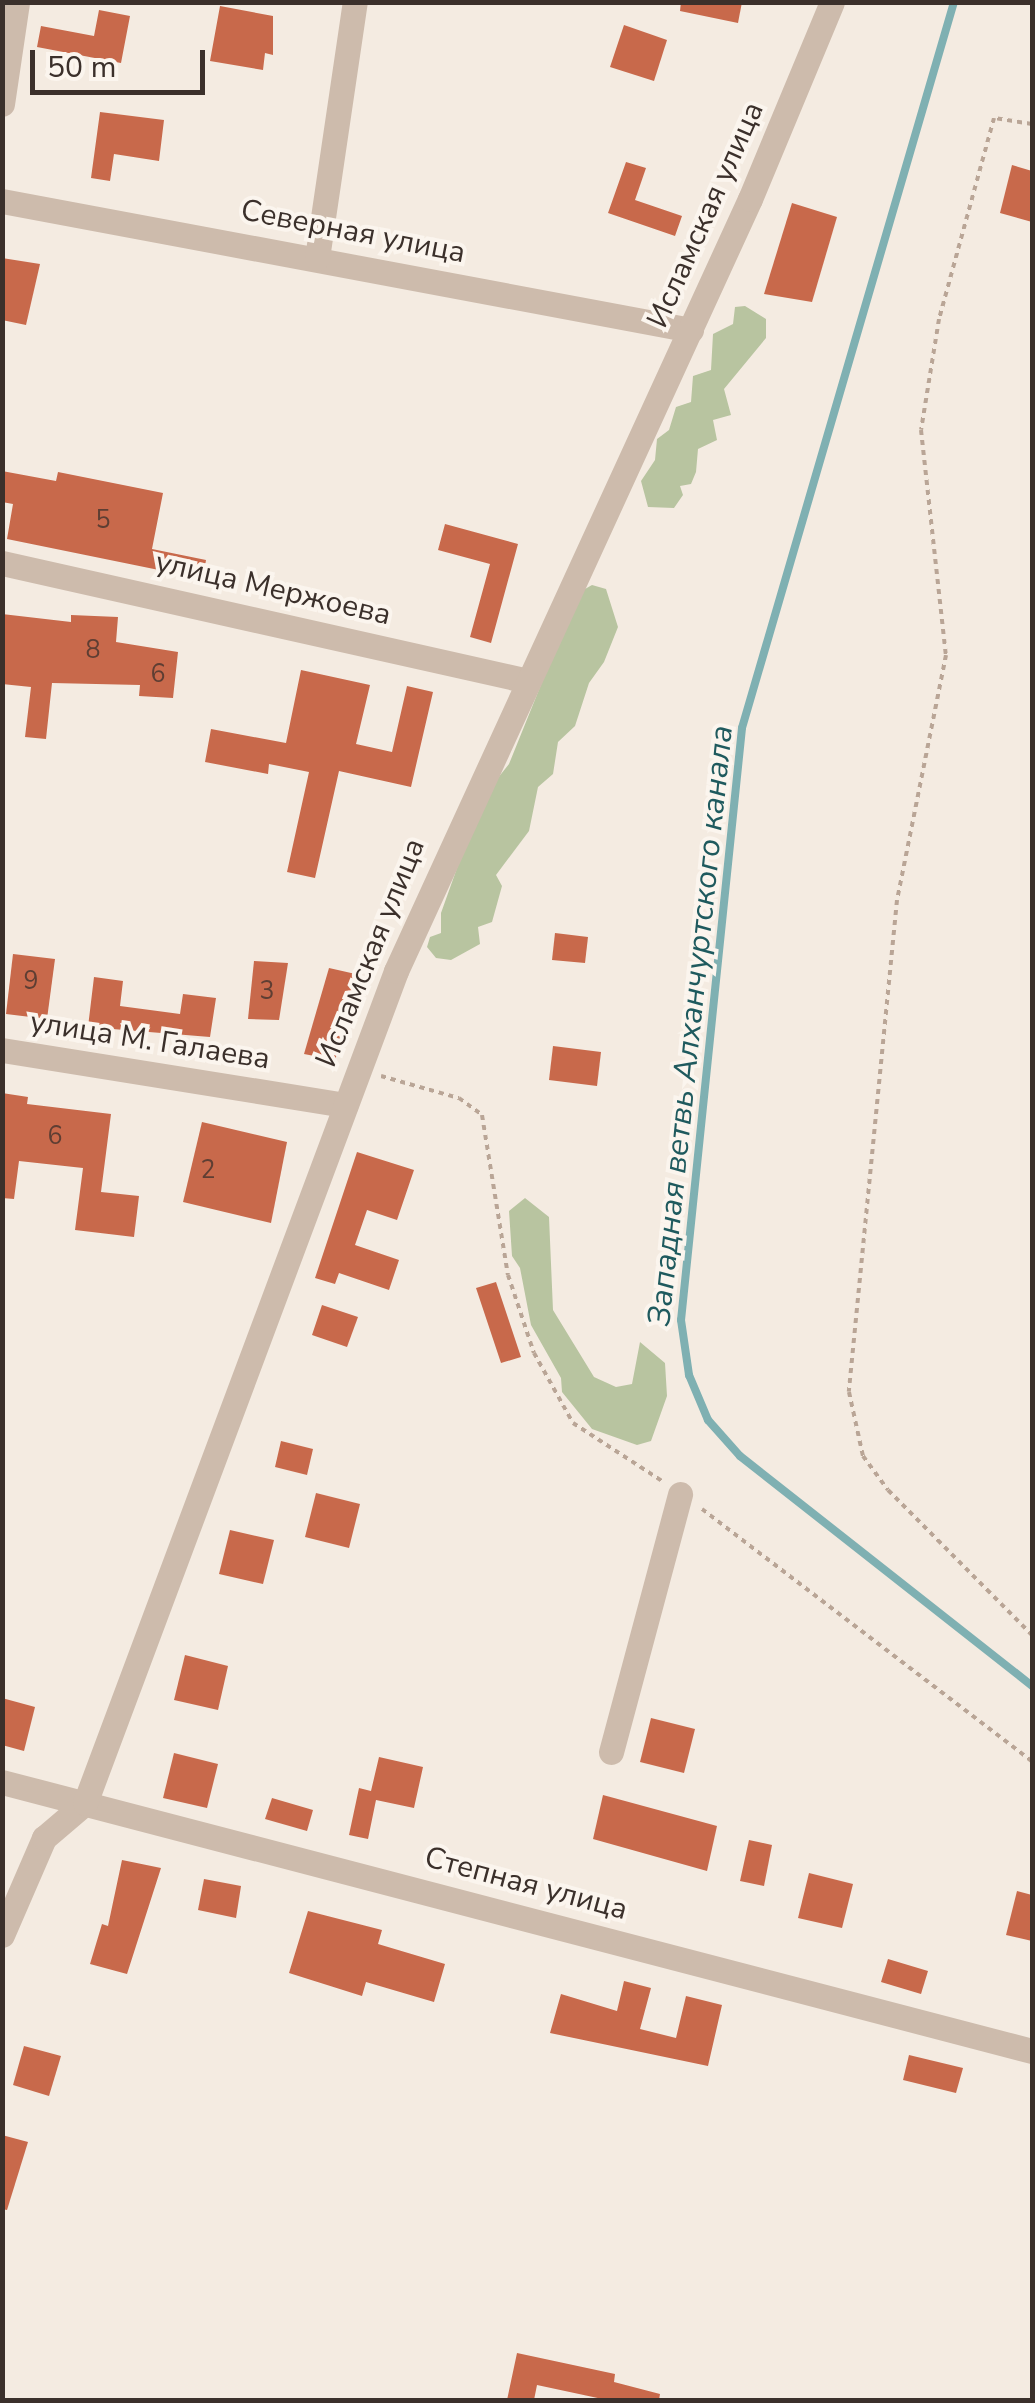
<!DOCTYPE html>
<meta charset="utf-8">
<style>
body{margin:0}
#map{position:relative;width:1035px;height:2403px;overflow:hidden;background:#f4ebe1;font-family:"Nunito Sans",sans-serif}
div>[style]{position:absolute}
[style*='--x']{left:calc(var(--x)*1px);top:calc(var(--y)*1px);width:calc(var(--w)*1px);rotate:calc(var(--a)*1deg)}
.green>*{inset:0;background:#b8c4a0}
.stream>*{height:8px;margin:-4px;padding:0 4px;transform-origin:4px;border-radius:4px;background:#7fb0b2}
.building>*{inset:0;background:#c8694b}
.path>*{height:4px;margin-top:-2px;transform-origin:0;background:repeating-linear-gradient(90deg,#b9a596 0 5px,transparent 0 10px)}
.minor>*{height:25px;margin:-12.5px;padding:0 12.5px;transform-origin:12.5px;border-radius:12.5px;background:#cdbbac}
span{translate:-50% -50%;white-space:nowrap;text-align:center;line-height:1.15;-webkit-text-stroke:8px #fbf5ee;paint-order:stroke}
.number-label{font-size:25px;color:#5e3e33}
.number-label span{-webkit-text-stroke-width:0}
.street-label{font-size:30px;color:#3b302b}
.water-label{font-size:32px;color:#1f5a5e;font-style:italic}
.frame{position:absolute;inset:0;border:5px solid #3b302b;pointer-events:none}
.scale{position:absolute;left:30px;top:50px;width:175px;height:45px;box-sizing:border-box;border:5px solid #3b302b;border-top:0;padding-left:12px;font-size:30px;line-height:35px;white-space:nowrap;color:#3b302b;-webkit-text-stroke:8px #fbf5ee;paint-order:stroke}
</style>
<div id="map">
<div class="green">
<i style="clip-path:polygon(745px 306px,766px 319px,766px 338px,724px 389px,731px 415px,713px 420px,717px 440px,698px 449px,696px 472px,691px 484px,680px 486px,683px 495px,674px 508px,648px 507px,641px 481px,655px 460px,657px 439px,669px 430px,676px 407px,691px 402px,693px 376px,711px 370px,713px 334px,733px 324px,735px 307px)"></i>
<i style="clip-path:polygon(592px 585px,606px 589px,618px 627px,604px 662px,589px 683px,575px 726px,558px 742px,553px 774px,538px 787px,529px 831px,496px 875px,502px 886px,492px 922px,478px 927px,480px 944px,451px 960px,436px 958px,427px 947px,430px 937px,441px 933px,441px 913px,482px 798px,509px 764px,578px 593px)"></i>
<i style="clip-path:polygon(525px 1198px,549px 1217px,553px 1310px,594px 1377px,616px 1387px,632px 1384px,640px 1342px,665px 1363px,667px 1396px,651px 1441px,637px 1445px,592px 1429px,562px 1392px,561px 1378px,531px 1325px,520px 1268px,512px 1256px,509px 1211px)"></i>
</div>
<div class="stream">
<i style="--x:954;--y:2;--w:756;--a:106.28"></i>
<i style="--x:742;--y:728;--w:595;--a:95.88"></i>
<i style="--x:681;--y:1320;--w:56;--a:81.7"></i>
<i style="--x:689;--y:1375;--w:49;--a:67.1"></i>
<i style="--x:708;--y:1420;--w:48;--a:48.4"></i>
<i style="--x:740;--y:1456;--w:372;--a:38.2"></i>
</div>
<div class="building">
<i style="clip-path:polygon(681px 2px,742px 2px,738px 23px,680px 11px)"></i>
<i style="clip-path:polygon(220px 6px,273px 16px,273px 55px,265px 53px,263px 70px,210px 61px)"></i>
<i style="clip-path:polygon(99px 10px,130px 16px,121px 63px,37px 47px,41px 26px,94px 36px)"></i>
<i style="clip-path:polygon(624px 25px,667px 40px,654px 81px,610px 67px)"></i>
<i style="clip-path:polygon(100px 112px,164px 120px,159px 161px,114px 154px,110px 181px,91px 178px)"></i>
<i style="clip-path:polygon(626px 162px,646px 168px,635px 200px,682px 216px,675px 236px,608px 213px)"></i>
<i style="clip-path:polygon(1012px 165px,1032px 171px,1032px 222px,1000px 213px)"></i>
<i style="clip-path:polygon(792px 203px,837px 217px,812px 302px,764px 294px)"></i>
<i style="clip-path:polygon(2px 258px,40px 264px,26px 325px,2px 320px)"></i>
<i style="clip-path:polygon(2px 471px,56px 481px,58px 472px,163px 493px,152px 549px,206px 560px,203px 579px,7px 539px,13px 504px,2px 502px)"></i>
<i style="clip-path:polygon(445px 524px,518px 544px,491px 643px,470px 637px,490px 564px,438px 550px)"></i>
<i style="clip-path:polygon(2px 614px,71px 622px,71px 615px,118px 617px,116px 642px,178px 652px,173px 698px,139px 696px,140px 685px,52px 683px,46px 739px,25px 737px,31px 687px,2px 684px)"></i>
<i style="clip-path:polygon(301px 670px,370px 685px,356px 744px,392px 752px,407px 686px,433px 692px,411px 787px,339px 771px,315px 878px,287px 872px,309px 772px,269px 764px,268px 774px,205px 762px,211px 729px,286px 743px)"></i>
<i style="clip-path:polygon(555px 933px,588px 937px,585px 963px,552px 960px)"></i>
<i style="clip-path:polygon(13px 954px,55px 959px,47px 1019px,6px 1014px)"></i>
<i style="clip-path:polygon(254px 961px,288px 963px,279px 1020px,248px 1019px)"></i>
<i style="clip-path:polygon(329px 968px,360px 975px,335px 1060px,304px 1054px)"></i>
<i style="clip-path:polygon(94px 977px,123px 981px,120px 1006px,180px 1014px,183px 994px,216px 998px,210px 1037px,88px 1027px)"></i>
<i style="clip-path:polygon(553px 1046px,601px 1052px,597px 1086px,549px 1080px)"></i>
<i style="clip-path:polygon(2px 1093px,28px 1097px,27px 1104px,111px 1114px,101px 1192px,139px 1196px,134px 1237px,75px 1230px,83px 1168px,19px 1161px,14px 1199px,2px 1198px)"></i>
<i style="clip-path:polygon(202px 1122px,287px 1142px,271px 1223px,183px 1202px)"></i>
<i style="clip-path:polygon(357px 1152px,414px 1170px,397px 1220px,367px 1210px,355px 1245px,399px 1260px,389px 1290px,339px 1273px,335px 1284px,315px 1278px)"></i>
<i style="clip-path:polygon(496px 1282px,521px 1357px,501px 1363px,476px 1288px)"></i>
<i style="clip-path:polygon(322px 1305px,358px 1317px,347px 1347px,312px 1335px)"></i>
<i style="clip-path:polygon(281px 1441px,313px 1449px,307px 1475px,275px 1467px)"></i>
<i style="clip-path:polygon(316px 1493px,360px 1504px,349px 1548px,305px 1537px)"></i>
<i style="clip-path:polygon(230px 1530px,274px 1540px,263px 1584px,219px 1574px)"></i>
<i style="clip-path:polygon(185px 1655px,228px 1666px,218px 1710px,174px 1700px)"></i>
<i style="clip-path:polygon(2px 1698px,35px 1707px,24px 1751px,2px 1745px)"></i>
<i style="clip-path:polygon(651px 1718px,695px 1729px,684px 1773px,640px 1762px)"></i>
<i style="clip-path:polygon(174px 1753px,218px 1764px,207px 1808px,163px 1798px)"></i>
<i style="clip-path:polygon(379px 1757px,423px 1767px,414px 1808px,376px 1800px,368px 1839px,349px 1835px,359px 1788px,371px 1791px)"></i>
<i style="clip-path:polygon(603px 1795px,717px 1826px,707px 1871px,593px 1839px)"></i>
<i style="clip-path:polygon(272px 1798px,313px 1810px,307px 1831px,265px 1819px)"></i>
<i style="clip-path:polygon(749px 1840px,772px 1845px,764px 1886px,740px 1881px)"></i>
<i style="clip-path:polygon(122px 1860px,161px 1868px,127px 1974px,90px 1964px,102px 1924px,108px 1926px)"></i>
<i style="clip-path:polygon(809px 1873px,853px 1884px,842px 1928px,798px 1918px)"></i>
<i style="clip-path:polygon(204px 1879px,241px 1886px,236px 1918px,198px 1910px)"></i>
<i style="clip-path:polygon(1017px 1891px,1032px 1895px,1032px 1941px,1006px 1935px)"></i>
<i style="clip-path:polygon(308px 1911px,382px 1930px,378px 1944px,445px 1964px,434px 2002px,366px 1982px,362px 1996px,289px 1973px)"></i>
<i style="clip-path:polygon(888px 1959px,928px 1971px,921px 1994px,881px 1982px)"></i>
<i style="clip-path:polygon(624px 1981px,651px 1988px,640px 2029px,676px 2038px,686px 1996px,722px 2005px,708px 2066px,550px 2033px,561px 1994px,617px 2011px)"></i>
<i style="clip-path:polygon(24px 2046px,61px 2056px,49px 2096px,13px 2085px)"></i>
<i style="clip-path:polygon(909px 2055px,963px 2068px,956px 2093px,903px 2080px)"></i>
<i style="clip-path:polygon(2px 2135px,28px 2142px,7px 2210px,2px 2209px)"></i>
<i style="clip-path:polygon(517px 2353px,615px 2374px,614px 2382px,660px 2394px,659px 2400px,607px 2400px,537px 2385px,534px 2400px,507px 2400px)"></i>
</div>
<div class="path">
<i style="--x:1032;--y:124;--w:38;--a:-171"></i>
<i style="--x:994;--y:118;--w:208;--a:105.3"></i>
<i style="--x:939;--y:319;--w:112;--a:99.2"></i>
<i style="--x:921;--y:430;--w:226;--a:83.7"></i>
<i style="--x:946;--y:655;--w:250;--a:101.3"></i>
<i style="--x:897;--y:900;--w:494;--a:95.6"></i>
<i style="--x:849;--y:1392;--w:66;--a:77.7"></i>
<i style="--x:863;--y:1456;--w:42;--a:53.7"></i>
<i style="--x:888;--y:1490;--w:204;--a:45.2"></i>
<i style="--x:381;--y:1076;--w:81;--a:15.8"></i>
<i style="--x:459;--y:1098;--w:29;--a:36"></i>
<i style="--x:482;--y:1115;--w:162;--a:80.8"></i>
<i style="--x:508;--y:1275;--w:82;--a:71.6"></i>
<i style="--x:534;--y:1353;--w:80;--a:60.9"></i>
<i style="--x:573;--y:1423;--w:106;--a:33.1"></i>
<i style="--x:702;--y:1509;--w:415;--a:37.4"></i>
</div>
<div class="minor">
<i style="--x:2;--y:104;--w:103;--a:-81.6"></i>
<i style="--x:2;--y:201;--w:701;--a:10.6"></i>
<i style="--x:317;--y:258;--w:259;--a:-81.6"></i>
<i style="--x:2;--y:563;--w:539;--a:12.64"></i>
<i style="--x:2;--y:1050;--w:348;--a:9.1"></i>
<i style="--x:611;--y:1752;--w:267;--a:-75"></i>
<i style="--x:2;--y:1782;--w:1065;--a:14.64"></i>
<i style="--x:2;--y:1935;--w:106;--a:-66.6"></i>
<i style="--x:44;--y:1838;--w:54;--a:-40.5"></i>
<i style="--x:85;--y:1803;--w:888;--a:-69.5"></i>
<i style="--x:396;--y:971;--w:849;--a:-65.37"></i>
<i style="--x:750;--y:199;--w:213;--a:-67.4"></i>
</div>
<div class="number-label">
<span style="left:103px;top:520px">5</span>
<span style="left:93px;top:650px">8</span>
<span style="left:158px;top:674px">6</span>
<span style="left:31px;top:981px">9</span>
<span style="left:267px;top:991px">3</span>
<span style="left:55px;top:1136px">6</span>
<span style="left:208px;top:1170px">2</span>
</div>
<div class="street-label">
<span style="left:706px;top:215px;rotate:-66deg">Исламская улица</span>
<span style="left:353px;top:232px;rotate:11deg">Северная улица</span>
<span style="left:273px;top:589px;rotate:13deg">улица Мержоева</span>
<span style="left:371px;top:953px;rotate:-68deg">Исламская улица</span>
<span style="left:150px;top:1041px;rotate:9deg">улица М. Галаева</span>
<span style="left:526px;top:1884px;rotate:15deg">Степная улица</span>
</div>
<div class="water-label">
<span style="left:691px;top:1026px;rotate:-84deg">Западная ветвь Алханчуртского канала</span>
</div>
<div class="frame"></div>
<div class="scale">50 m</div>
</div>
